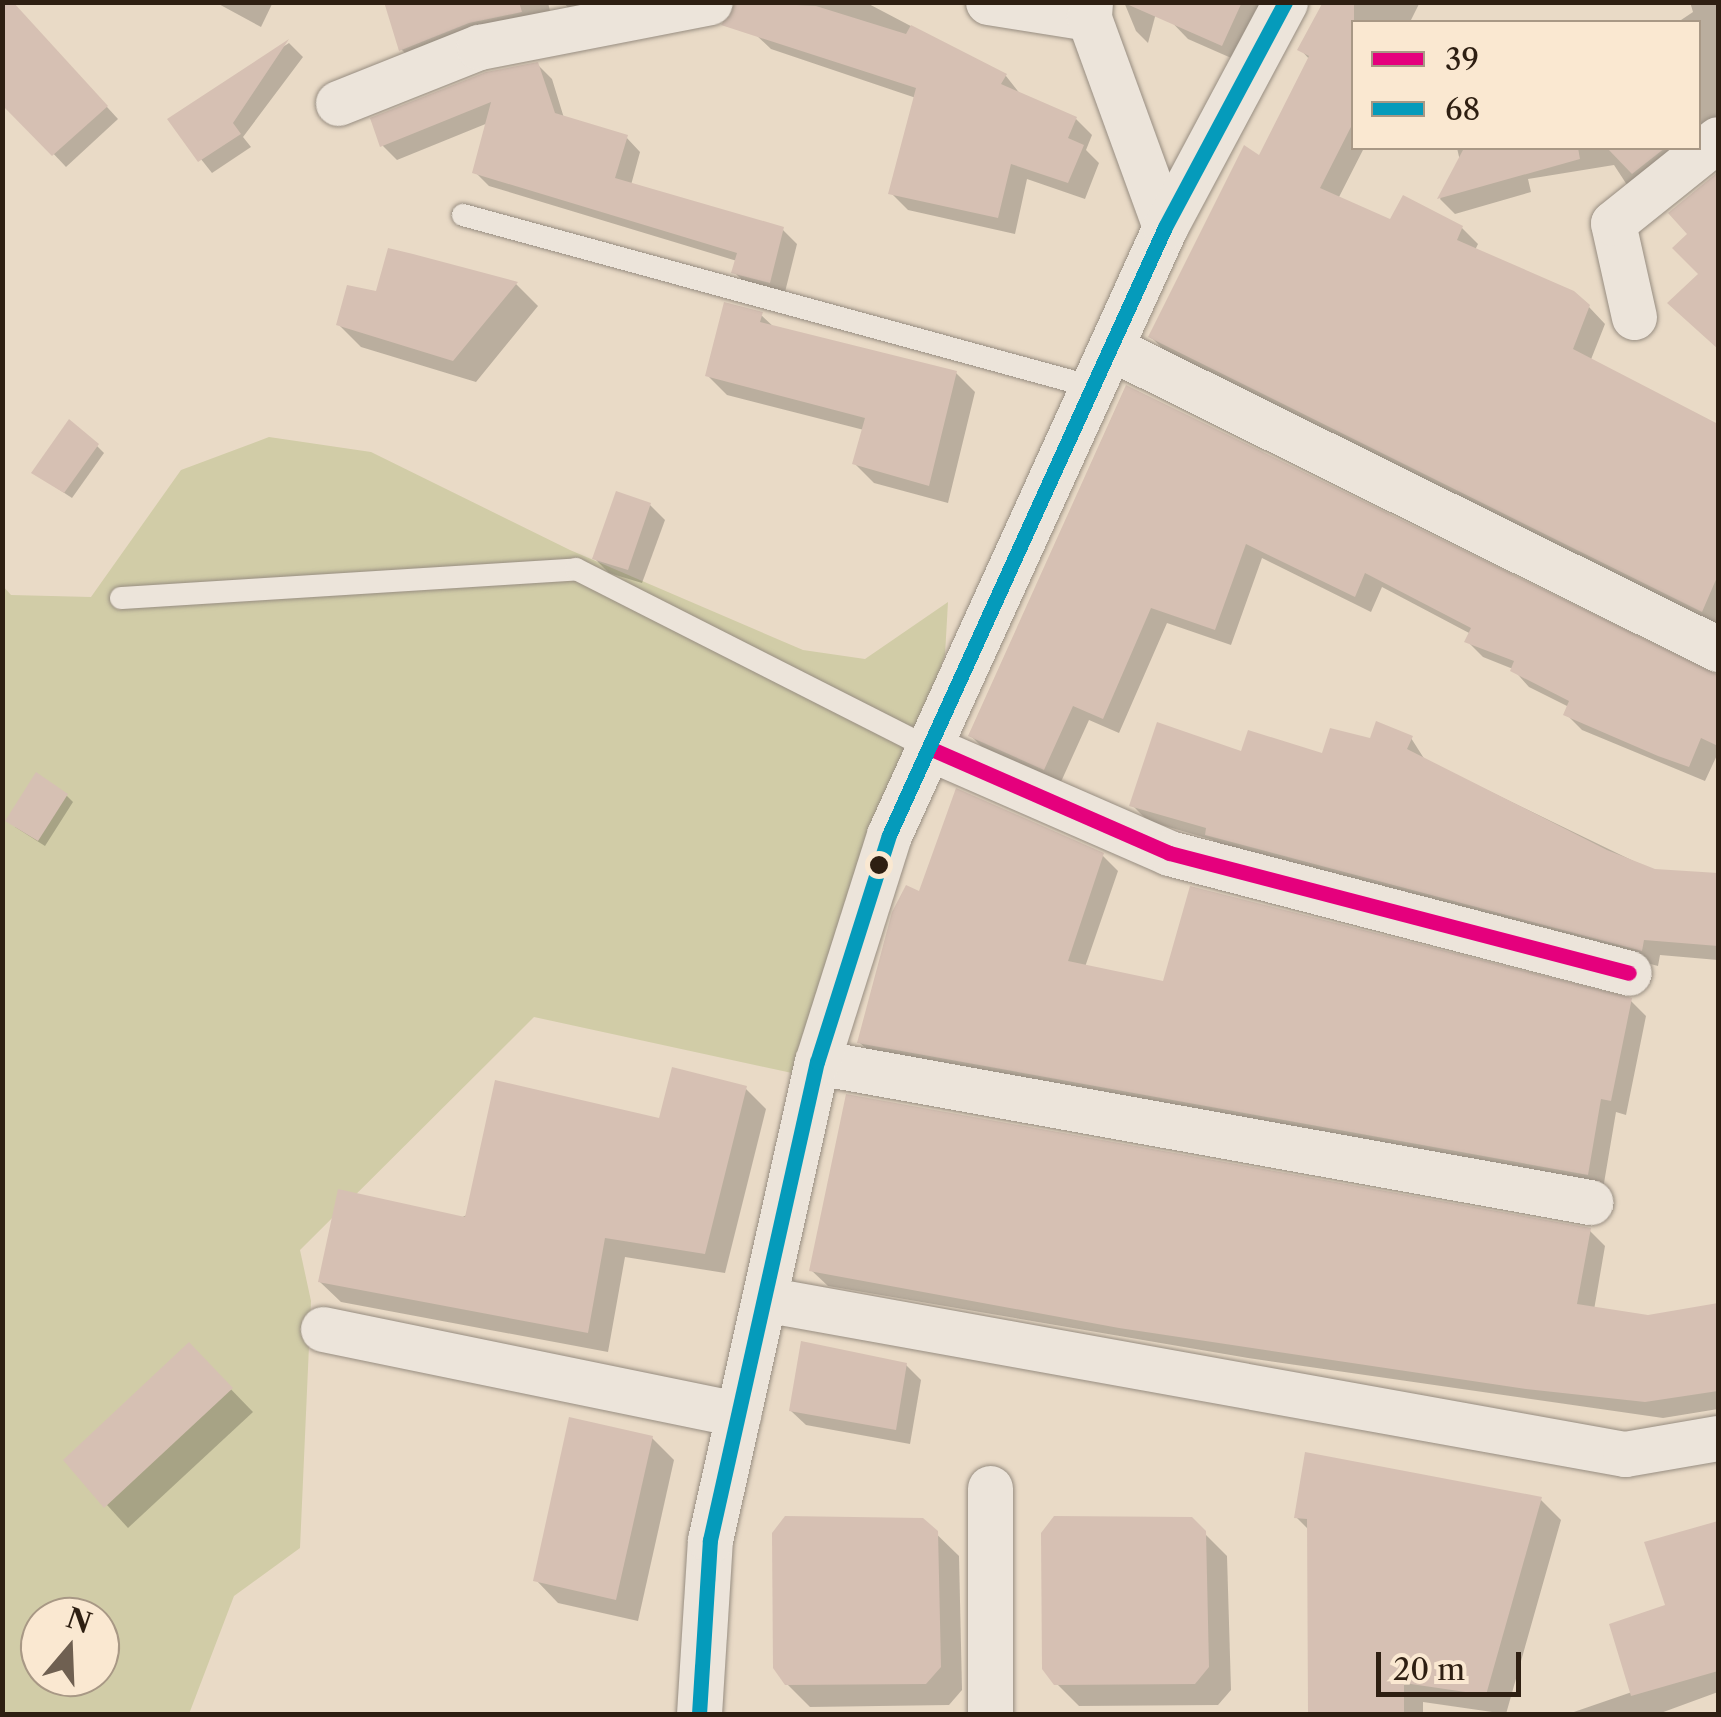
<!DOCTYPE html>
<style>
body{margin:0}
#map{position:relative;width:1721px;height:1717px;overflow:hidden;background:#e9dac6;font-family:"Libre Caslon Text",serif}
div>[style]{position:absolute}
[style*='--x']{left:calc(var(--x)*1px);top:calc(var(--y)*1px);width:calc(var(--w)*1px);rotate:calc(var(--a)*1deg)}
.green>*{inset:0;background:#d1cca7}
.shadow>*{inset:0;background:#0003}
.building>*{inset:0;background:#d6c0b3}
.roads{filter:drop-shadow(0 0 2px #978d81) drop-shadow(0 0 2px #978d81)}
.service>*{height:22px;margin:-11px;padding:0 11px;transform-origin:11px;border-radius:11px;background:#ece4da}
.minor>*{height:45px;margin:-22.5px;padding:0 22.5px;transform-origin:22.5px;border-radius:22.5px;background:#ece4da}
.bus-1>*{height:15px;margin:-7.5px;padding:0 7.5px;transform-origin:7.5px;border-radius:7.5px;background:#e5007d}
.bus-2>*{height:15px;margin:-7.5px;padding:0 7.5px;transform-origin:7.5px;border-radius:7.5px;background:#059bbb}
.dots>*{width:28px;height:28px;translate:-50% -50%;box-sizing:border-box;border:5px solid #fae8d1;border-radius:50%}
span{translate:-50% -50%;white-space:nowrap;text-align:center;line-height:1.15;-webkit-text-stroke:8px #fae8d1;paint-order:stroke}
.frame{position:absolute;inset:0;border:5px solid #2e1f12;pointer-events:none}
.legend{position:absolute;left:1351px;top:20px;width:350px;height:130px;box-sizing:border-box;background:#fae8d1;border:2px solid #a89885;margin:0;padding:12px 18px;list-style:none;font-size:30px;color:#2e1f12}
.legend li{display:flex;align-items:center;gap:20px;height:50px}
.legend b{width:50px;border:2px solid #a89885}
.north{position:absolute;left:20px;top:1597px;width:100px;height:100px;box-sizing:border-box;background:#fae8d1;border:2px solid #a89885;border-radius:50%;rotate:19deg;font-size:28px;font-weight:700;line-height:40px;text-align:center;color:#2e1f12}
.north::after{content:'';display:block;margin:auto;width:35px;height:45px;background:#6f6051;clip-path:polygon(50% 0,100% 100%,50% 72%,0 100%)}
.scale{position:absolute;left:1376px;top:1652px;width:145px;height:45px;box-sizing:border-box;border:5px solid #2e1f12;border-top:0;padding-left:12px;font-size:30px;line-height:35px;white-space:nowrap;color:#2e1f12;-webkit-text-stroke:8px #fae8d1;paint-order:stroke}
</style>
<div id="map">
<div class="green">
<i style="clip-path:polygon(evenodd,269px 437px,371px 452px,570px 550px,803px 650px,865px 659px,948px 602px,945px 655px,792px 1073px,534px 1017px,300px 1250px,311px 1301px,300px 1548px,234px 1596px,189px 1714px,3px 1714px,2px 585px,11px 595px,91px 597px,181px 470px,269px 437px,40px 1617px,100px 1617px,100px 1677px,40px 1677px,40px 1617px)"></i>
</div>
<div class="shadow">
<i style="clip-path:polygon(11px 2px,118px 119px,66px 167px,2px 99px)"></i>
<i style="clip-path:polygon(215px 2px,273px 2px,261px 27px)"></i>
<i style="clip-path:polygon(386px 2px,548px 2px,552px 21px,414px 62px,401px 49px)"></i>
<i style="clip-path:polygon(563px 2px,643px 2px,579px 20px)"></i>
<i style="clip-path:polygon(758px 2px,865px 2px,1006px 76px,1021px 95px,1076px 119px,1092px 135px,1086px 150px,1099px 163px,1085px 199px,1027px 179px,1015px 234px,908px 210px,891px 193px,916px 98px,771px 49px,754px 33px)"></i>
<i style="clip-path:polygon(1124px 2px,1159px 2px,1148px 43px,1136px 31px)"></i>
<i style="clip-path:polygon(1164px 2px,1263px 2px,1238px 61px,1188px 39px,1160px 10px)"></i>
<i style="clip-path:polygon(1326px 2px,1420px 2px,1410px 22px,1354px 22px,1354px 148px,1364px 148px,1338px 199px,1391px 222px,1462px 228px,1478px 244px,1475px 250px,1589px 307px,1605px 324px,1590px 362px,1718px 427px,1718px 626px,1167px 353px,1151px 337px,1260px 159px,1310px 60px,1300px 49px)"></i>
<i style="clip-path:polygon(1690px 2px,1718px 2px,1718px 133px,1648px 189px,1633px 194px,1614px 165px,1528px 179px,1531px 192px,1455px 214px,1440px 199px,1460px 161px,1457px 148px,1698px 148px,1698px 22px,1678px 22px,1693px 12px)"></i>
<i style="clip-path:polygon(289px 43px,303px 57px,243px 137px,251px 147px,212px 173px,170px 120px)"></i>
<i style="clip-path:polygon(538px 65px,552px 79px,564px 118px,626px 137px,640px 152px,631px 185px,783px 230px,797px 244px,784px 296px,748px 286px,734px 272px,737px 261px,489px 186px,475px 172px,488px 123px,397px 160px,383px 146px,373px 120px)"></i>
<i style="clip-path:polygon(1718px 175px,1718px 348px,1686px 318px,1701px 274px,1690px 234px,1671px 213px)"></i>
<i style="clip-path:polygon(389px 251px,516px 284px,538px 306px,476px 382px,361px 347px,338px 324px,377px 294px)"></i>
<i style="clip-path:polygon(761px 315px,775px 328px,956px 373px,975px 392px,948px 503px,874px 483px,854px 463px,864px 430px,727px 395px,707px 375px)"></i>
<i style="clip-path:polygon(1127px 388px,1706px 675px,1718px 674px,1718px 753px,1705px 781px,1582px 730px,1566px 714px,1569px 707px,1529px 687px,1513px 669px,1483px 657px,1467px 641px,1471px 634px,1382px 587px,1371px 612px,1262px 558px,1231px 645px,1167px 623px,1119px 733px,1089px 720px,1060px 784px,987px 752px,971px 736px)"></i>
<i style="clip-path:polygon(97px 446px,104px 453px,72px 498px,34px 473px)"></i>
<i style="clip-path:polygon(650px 505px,665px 520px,642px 583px,609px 573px,594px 558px)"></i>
<i style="clip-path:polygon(1411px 738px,1425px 760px,1654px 871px,1718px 876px,1718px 960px,1660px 955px,1658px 966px,1224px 851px,1213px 840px,1148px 821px,1132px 805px,1242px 754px,1324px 756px,1371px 740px)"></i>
<i style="clip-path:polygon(66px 795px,73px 802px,45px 846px,15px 827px)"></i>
<i style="clip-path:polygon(1102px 855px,1118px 871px,1085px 967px,1165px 984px,1631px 1001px,1646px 1016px,1626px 1115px,1616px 1112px,1603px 1189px,875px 1057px,859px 1042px,894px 913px,920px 894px)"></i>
<i style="clip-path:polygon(745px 1088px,766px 1109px,725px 1273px,625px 1257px,608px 1352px,341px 1302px,320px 1282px)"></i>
<i style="clip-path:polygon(1589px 1230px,1605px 1246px,1594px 1310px,1648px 1318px,1718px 1305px,1718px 1409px,1663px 1418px,1248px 1358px,828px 1286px,811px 1270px)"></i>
<i style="clip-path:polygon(189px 1346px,253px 1412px,128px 1528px,66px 1460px)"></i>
<i style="clip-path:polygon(906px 1365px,921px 1380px,910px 1444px,806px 1425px,791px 1411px)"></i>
<i style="clip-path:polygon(652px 1438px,674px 1460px,638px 1621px,558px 1603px,536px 1580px)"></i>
<i style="clip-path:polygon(1541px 1500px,1561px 1520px,1506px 1714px,1423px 1702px,1423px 1714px,1310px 1714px,1310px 1531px,1296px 1517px)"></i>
<i style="clip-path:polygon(922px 1520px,959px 1556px,962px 1690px,949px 1705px,810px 1707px,787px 1684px)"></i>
<i style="clip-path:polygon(1191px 1520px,1227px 1556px,1231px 1690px,1218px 1705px,1079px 1706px,1056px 1683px)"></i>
<i style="clip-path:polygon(1718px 1524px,1718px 1692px,1658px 1714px,1568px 1714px,1632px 1692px,1668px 1606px,1647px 1544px)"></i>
</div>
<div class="building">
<i style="clip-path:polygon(2px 2px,13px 2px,108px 106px,52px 156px,2px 105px)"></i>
<i style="clip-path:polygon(384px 2px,519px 2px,522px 12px,469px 23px,399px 51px)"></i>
<i style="clip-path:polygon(736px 2px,816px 6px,906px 34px,911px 25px,1007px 74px,1001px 84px,1077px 117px,1068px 138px,1084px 145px,1068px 183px,1011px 164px,998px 218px,888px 194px,916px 88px,721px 25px)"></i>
<i style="clip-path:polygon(1122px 2px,1242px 2px,1222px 46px)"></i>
<i style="clip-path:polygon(1323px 2px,1354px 2px,1354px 121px,1320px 188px,1390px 219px,1403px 195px,1463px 226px,1457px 240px,1574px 291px,1590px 305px,1573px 349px,1718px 424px,1718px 575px,1702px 612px,1148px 337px,1244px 145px,1259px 155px,1309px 56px,1297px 50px)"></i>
<i style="clip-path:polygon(289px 39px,233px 123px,241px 134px,198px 162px,167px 119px)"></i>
<i style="clip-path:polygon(538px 62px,555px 113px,628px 135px,615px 178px,784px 227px,770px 283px,731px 273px,737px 253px,472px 173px,491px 102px,380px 147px,370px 118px,486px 72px)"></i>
<i style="clip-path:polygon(1464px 148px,1578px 148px,1580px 159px,1437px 199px)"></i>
<i style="clip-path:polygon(1607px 148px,1665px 148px,1632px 174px)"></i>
<i style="clip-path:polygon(1718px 172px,1718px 349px,1667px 303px,1698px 274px,1672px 248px,1687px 234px,1668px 213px)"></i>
<i style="clip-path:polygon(388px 248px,413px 254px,518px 282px,453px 361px,336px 325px,347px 285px,376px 291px)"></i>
<i style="clip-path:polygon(724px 302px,763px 312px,760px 322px,957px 371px,929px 486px,852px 464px,865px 418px,705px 376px)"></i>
<i style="clip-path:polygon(1126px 385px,1718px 675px,1718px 746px,1701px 738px,1689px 767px,1658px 756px,1563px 715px,1569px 701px,1510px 671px,1514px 661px,1464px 642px,1471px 628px,1365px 573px,1355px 597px,1246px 544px,1215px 630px,1151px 608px,1103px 719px,1073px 706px,1044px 770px,968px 736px)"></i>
<i style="clip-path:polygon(69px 419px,99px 444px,64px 493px,31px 473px)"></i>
<i style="clip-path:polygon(616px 491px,651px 503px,628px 570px,592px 559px)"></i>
<i style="clip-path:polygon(1376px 721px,1413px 736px,1407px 749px,1607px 850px,1655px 869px,1718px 873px,1718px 946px,1644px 940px,1642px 951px,1205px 835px,1206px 828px,1129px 806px,1157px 722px,1241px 751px,1248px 730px,1322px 753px,1330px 728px,1370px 738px)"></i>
<i style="clip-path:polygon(36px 772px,68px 794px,38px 841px,5px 821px)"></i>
<i style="clip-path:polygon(956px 788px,1104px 853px,1068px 961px,1163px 981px,1190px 886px,1632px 998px,1611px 1101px,1601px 1099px,1588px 1175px,857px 1043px,892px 912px,906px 885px,919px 891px)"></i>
<i style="clip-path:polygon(672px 1067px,747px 1086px,705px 1254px,605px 1238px,588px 1333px,318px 1282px,338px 1189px,465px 1217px,495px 1080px,659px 1118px)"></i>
<i style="clip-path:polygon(846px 1094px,1591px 1228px,1577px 1304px,1648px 1315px,1718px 1303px,1718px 1391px,1645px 1402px,1526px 1389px,1119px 1328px,809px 1271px)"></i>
<i style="clip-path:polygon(801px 1341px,907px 1363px,896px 1430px,789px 1411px)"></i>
<i style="clip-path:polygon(189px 1342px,233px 1388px,104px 1508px,63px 1460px)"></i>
<i style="clip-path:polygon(569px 1417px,653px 1436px,616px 1600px,533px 1581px)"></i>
<i style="clip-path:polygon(1305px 1452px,1542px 1497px,1486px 1695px,1404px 1683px,1404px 1714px,1308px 1714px,1307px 1519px,1294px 1518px)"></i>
<i style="clip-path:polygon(785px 1516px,923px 1518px,938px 1531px,941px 1667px,926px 1684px,785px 1685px,773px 1668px,772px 1533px)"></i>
<i style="clip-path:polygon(1054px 1516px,1192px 1517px,1206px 1531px,1209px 1667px,1195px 1684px,1054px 1685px,1042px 1669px,1041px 1533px)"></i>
<i style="clip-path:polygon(1718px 1521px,1718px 1671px,1631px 1696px,1609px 1624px,1665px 1605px,1644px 1542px)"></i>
</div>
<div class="roads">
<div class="service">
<i style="--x:463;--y:215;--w:653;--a:15.27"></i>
<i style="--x:121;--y:598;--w:456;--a:-3.6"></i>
<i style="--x:576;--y:569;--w:396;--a:26.9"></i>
</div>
<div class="minor">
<i style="--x:988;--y:2;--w:102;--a:9"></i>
<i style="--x:1090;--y:2;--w:16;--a:94"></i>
<i style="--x:1089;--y:18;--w:222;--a:70"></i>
<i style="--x:338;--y:103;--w:152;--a:-21.7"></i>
<i style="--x:479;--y:47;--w:235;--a:-11"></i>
<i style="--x:1634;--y:317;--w:96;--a:-102.6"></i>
<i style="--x:1613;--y:223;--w:134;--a:-38.7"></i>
<i style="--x:1111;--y:348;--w:678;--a:26.38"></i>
<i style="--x:929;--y:748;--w:262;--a:23.6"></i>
<i style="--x:1169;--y:853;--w:475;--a:14.6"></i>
<i style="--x:817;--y:1062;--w:786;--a:10.27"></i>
<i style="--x:764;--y:1299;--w:875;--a:10.21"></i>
<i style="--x:1625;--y:1454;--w:94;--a:-9.8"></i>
<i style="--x:323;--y:1329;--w:424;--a:11.6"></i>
<i style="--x:699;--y:1714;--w:174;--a:-86.4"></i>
<i style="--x:710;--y:1540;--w:490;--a:-77.4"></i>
<i style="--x:817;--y:1062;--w:238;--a:-72.4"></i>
<i style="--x:889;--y:835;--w:668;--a:-65.58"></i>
<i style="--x:1165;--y:227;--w:255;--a:-61.9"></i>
<i style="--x:990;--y:1714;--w:226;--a:-90"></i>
</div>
</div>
<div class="bus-1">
<i style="--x:929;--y:748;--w:262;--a:23.6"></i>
<i style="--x:1169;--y:853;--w:475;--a:14.6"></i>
</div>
<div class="bus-2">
<i style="--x:699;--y:1714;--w:174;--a:-86.4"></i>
<i style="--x:710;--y:1540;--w:490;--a:-77.4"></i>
<i style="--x:817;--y:1062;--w:238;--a:-72.4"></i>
<i style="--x:889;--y:835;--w:668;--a:-65.58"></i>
<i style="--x:1165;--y:227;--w:255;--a:-61.9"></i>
</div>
<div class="dots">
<i style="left:879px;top:865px;background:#2e1f12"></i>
</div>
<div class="frame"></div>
<ul class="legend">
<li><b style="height:12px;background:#e5007d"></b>39</li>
<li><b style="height:12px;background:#059bbb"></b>68</li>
</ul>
<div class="north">N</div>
<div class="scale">20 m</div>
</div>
